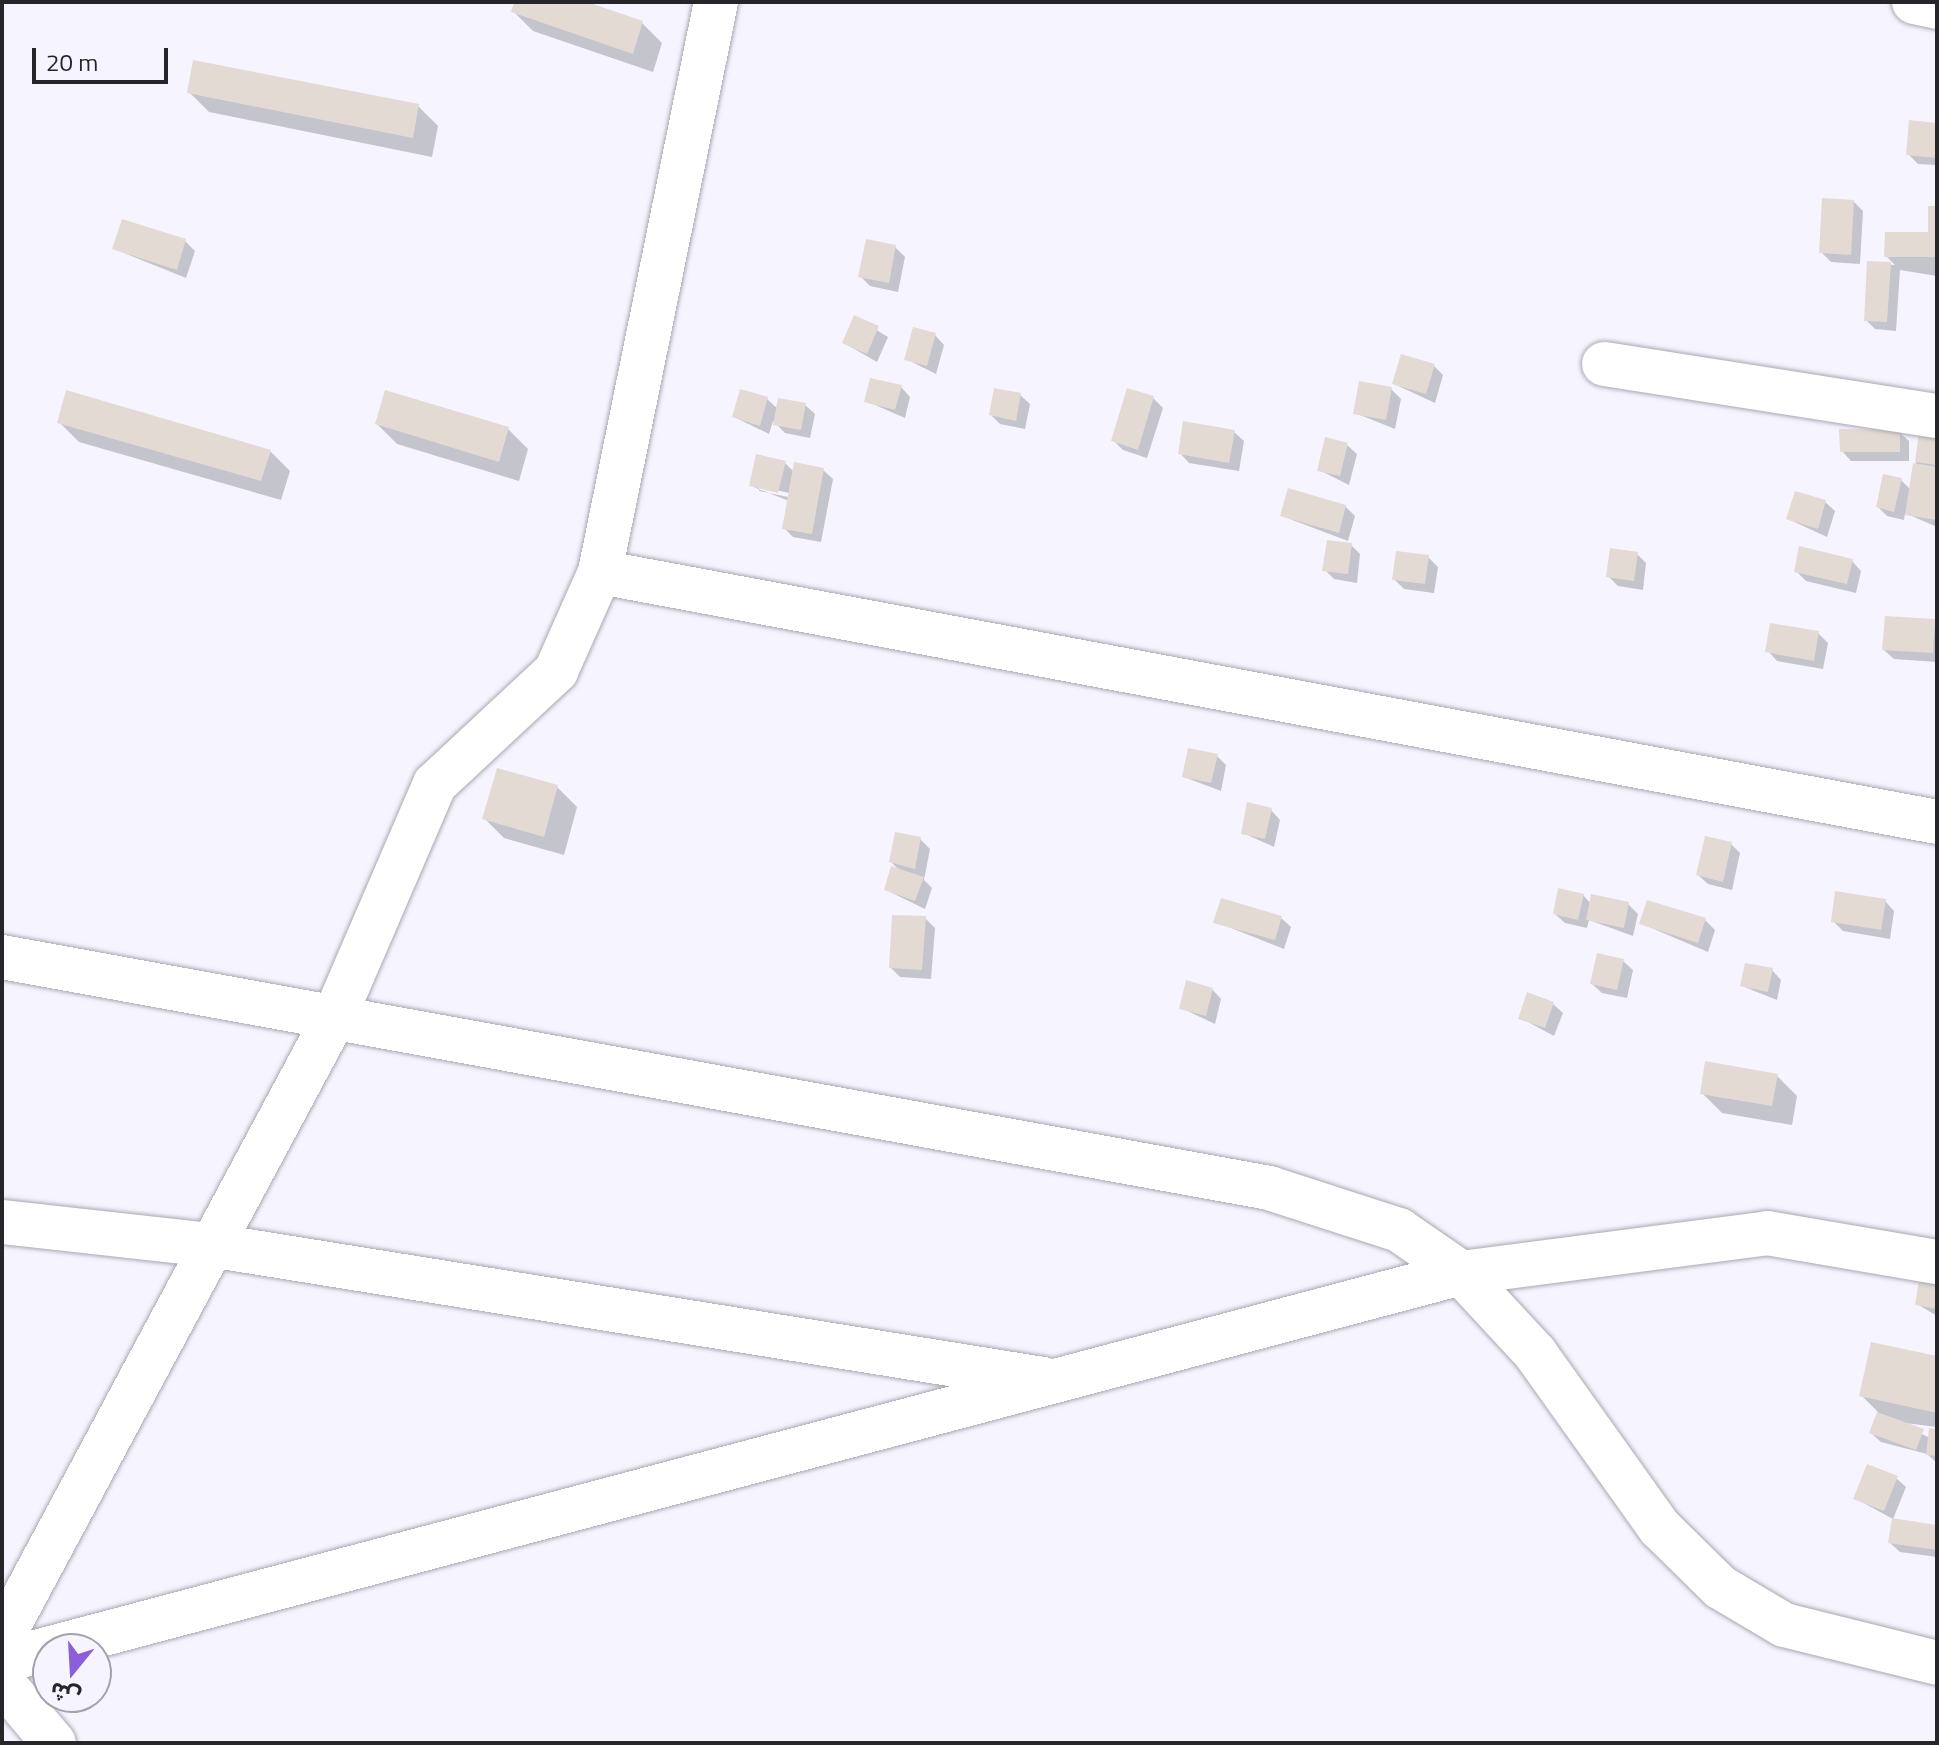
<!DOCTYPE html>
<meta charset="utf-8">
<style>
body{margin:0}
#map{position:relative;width:1939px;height:1745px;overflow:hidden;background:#f6f5ff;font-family:"Titillium Web","Noto Sans Arabic",sans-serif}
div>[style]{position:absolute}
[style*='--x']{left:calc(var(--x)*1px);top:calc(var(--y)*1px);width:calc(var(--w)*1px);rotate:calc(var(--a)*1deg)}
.shadow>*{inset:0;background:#0003}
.building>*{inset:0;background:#e3dad4}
.roads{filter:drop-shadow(0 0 2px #a8a8b1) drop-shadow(0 0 2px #a8a8b1)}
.minor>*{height:44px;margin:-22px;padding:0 22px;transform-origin:22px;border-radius:22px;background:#fff}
.primary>*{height:44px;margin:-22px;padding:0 22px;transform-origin:22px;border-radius:22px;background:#fff}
span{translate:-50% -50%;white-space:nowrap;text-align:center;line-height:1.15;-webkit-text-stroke:6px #f6f5ff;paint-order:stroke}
.frame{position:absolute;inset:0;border:4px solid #26262a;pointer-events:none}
.north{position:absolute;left:32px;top:1633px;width:80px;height:80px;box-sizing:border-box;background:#f6f5ff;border:2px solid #a3a2aa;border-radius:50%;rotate:198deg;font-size:22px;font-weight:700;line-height:32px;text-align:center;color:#26262a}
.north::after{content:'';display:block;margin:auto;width:28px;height:36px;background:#8c5fd9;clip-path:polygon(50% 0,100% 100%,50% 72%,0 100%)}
.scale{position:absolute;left:32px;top:48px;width:136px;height:36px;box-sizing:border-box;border:4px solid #26262a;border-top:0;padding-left:10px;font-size:24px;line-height:28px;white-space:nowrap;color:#26262a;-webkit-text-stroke:6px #f6f5ff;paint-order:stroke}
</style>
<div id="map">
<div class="shadow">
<i style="clip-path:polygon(516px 2px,581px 2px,642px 23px,662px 43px,653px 72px,533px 31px,513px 11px)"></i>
<i style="clip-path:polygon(189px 92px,418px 106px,438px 126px,432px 157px,209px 112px)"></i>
<i style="clip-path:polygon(1937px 125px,1937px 165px,1918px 164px,1908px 154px)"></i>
<i style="clip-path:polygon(1853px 201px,1863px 211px,1860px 264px,1831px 262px,1821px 252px)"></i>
<i style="clip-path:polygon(1937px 208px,1937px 276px,1900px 270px,1896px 331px,1875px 329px,1866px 320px,1869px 263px,1895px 265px,1886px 256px,1930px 234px)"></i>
<i style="clip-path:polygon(185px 241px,195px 251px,186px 278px,114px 249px)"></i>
<i style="clip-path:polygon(895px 247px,905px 257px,898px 292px,870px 286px,860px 276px)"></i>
<i style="clip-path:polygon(855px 317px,888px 337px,877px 362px,844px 343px)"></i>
<i style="clip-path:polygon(935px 335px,944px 345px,936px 374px,906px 359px)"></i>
<i style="clip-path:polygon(1434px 366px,1443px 375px,1435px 403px,1394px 384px)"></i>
<i style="clip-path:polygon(901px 387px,910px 397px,905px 418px,866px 401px)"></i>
<i style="clip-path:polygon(1391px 389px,1401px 399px,1395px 429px,1355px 413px)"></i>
<i style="clip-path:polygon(1020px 395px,1030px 404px,1025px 429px,1000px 424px,991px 415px)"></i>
<i style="clip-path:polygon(1153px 398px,1163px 408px,1147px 458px,1123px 450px,1113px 440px)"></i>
<i style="clip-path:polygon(767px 399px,778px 409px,805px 405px,815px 414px,810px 438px,785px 433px,773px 421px,769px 434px,734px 417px)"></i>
<i style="clip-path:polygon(59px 422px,270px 451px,290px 471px,281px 500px,79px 442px)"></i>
<i style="clip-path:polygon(377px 424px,508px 429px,528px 449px,519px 481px,397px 444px)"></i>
<i style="clip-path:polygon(1234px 432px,1244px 441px,1239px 471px,1189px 463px,1180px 453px)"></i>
<i style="clip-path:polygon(1899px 432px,1909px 441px,1909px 461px,1851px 461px,1842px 451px)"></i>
<i style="clip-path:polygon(1921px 433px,1937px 435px,1937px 527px,1905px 513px,1904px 520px,1887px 516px,1878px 507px,1901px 480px,1911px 490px)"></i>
<i style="clip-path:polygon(1347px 445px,1357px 454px,1349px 485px,1319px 470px)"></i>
<i style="clip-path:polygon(evenodd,785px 463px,794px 472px,823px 470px,833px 479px,821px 542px,793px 537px,784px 528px,789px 501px,751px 486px,785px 463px,759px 486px,789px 493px,788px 497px,759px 491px,759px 486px)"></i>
<i style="clip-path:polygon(1825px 502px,1835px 511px,1827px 537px,1788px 519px)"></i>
<i style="clip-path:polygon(1345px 506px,1355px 516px,1348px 541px,1282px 516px)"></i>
<i style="clip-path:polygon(1351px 545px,1360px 554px,1357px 583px,1334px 579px,1325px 570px)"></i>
<i style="clip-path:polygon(1637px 554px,1646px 563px,1643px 590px,1618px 586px,1608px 576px)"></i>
<i style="clip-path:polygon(1428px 557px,1438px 567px,1434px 593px,1404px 589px,1394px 579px)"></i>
<i style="clip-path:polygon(1852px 561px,1861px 571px,1856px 593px,1806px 581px,1796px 571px)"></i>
<i style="clip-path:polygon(1934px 621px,1937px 662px,1894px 659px,1884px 650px)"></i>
<i style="clip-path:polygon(1818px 633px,1828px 643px,1823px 669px,1777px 661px,1768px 651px)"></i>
<i style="clip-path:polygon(1217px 756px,1226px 765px,1221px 791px,1184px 777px)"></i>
<i style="clip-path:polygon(557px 787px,577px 807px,564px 855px,504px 838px,484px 818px)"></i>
<i style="clip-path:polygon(1271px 810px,1280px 820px,1274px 847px,1243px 833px)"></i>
<i style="clip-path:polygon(920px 839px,930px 849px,924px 880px,932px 888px,925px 909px,886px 890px,901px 872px,891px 862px)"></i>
<i style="clip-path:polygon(1731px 844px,1740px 853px,1732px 890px,1708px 884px,1698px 875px)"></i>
<i style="clip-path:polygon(1583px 895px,1591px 904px,1628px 904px,1638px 914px,1633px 936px,1589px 920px,1587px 928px,1565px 923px,1555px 914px)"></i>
<i style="clip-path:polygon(1885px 901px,1894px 911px,1890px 939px,1843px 931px,1833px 921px)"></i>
<i style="clip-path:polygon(925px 918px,935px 928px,931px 979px,900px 977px,891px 968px)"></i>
<i style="clip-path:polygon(1281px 918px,1291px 927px,1284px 949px,1216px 922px)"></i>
<i style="clip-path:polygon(1705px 920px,1715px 930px,1708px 952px,1642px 924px)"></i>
<i style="clip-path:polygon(1623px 961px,1633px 970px,1627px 998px,1602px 993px,1592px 984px)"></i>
<i style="clip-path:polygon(1772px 970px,1781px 980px,1777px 1000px,1742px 986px)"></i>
<i style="clip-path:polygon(1212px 989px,1221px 999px,1215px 1024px,1181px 1008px)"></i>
<i style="clip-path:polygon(1553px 1004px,1563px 1013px,1554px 1036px,1520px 1018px)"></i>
<i style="clip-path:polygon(1777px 1076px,1797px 1096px,1792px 1125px,1722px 1113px,1702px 1093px)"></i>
<i style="clip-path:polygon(1937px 1286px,1937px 1316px,1917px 1304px)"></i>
<i style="clip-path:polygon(1937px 1358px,1937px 1427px,1897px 1422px,1930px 1438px,1937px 1431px,1937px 1463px,1927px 1454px,1881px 1442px,1871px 1433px,1879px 1413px,1862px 1396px)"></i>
<i style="clip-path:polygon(1896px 1478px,1906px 1487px,1893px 1519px,1856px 1499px)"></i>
<i style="clip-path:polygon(1937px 1527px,1937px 1557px,1900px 1552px,1890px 1543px)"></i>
</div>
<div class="building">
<i style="clip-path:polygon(514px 2px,587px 2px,643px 21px,633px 54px,511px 12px)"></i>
<i style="clip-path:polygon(193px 60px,419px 104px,413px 138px,187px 93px)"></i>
<i style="clip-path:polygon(1909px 120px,1937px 123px,1937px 158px,1906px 155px)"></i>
<i style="clip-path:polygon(1822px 198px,1854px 200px,1851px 255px,1819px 253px)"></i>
<i style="clip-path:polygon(1928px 206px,1937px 206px,1937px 257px,1884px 257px,1885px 232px,1928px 232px)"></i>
<i style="clip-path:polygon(122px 219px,186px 239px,177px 270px,112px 249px)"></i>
<i style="clip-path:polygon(866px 239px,896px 245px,889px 283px,858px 277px)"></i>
<i style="clip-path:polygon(1867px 261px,1891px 262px,1887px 322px,1864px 321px)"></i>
<i style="clip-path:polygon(854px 315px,879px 326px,867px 354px,842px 343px)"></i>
<i style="clip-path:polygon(913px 327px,936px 333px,927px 366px,904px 360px)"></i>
<i style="clip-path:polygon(1401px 354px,1435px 364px,1426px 394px,1392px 384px)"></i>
<i style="clip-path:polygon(870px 378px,902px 385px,895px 410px,864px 402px)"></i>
<i style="clip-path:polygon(1359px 381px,1392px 387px,1386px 420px,1353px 414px)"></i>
<i style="clip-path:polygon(994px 388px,1021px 393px,1016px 421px,989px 415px)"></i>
<i style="clip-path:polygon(1127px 388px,1154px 396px,1138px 450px,1111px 441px)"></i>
<i style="clip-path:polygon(740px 389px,768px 397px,760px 426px,732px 417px)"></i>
<i style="clip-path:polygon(66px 390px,271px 450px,261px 481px,57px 423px)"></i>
<i style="clip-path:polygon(385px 390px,509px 427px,499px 462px,375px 424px)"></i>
<i style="clip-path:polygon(778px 398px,806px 403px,801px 430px,773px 425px)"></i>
<i style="clip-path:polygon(1183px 421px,1235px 430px,1229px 463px,1178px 454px)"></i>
<i style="clip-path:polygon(1839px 429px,1900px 430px,1900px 452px,1840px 452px)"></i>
<i style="clip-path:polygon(1919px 431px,1937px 433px,1937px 465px,1915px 462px)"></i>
<i style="clip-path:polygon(1325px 437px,1348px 443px,1340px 476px,1317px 471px)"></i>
<i style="clip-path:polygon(756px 454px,786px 461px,778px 493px,749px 486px)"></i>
<i style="clip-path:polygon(794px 462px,824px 468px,812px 534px,782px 529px)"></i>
<i style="clip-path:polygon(1913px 463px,1937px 467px,1937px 520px,1905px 515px)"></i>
<i style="clip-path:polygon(1883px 474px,1902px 478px,1894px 512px,1876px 507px)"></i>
<i style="clip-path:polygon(1288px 488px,1346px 505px,1339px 533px,1280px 516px)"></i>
<i style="clip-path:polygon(1795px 491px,1826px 500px,1818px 529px,1786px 519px)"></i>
<i style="clip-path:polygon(1327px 540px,1352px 543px,1348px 574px,1322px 571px)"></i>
<i style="clip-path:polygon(1799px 546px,1853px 559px,1847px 584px,1794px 572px)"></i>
<i style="clip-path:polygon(1610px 548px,1638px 552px,1634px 581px,1606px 577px)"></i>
<i style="clip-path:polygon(1396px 551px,1429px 555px,1425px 584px,1392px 580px)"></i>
<i style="clip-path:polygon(1885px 616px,1935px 619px,1933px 653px,1882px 650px)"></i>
<i style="clip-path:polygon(1770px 623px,1819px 631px,1814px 661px,1765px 652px)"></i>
<i style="clip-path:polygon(1188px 748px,1218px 754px,1211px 783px,1182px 777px)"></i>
<i style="clip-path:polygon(497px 768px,558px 785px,544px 837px,482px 819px)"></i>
<i style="clip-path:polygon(1247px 802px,1272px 808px,1265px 839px,1241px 834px)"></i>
<i style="clip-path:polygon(895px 832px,921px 837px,915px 869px,889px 862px)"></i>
<i style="clip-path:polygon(1705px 836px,1732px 842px,1723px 882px,1696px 875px)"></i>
<i style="clip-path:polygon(891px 866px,924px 877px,915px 901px,884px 890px)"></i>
<i style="clip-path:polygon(1558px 888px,1584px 894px,1578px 920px,1553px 914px)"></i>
<i style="clip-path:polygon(1835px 891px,1886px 899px,1881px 930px,1831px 922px)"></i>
<i style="clip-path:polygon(1591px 894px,1629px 902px,1624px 928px,1586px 920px)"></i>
<i style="clip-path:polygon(1221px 898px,1282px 916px,1275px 940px,1213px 923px)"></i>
<i style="clip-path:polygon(1647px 900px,1706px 918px,1698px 943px,1639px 924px)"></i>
<i style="clip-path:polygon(892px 915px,926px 916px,922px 970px,889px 968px)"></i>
<i style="clip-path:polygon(1597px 953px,1624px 959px,1617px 990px,1590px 984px)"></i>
<i style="clip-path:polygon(1745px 963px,1773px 968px,1768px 992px,1740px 986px)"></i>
<i style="clip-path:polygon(1186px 980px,1213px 988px,1206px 1016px,1179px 1009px)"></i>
<i style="clip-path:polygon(1527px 992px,1554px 1002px,1545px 1028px,1518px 1019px)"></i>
<i style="clip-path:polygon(1705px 1061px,1778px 1074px,1772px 1106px,1700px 1094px)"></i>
<i style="clip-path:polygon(1919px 1280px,1937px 1284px,1937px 1309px,1915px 1305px)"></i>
<i style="clip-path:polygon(1871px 1342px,1937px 1356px,1937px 1413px,1859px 1396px)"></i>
<i style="clip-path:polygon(1877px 1412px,1924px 1429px,1916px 1450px,1869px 1433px)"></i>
<i style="clip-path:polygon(1929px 1428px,1937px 1429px,1937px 1456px,1926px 1455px)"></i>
<i style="clip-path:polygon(1867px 1464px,1898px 1476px,1884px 1511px,1853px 1499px)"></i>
<i style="clip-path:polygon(1892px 1518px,1937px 1525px,1937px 1550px,1888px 1543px)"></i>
</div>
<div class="roads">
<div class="minor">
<i style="--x:1914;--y:2;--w:24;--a:12"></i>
<i style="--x:1604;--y:364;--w:337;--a:8.9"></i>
<i style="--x:600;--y:572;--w:1360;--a:10.59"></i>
<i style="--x:2;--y:1222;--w:209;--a:6.3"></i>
<i style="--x:210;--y:1245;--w:844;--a:9.14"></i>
<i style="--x:2;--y:1638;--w:703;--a:-61.83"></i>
<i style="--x:334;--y:1018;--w:255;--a:-66.7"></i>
<i style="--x:435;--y:784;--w:166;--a:-43"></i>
<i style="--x:556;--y:671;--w:108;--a:-66"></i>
<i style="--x:600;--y:572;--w:582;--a:-78.5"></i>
<i style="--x:2;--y:1661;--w:1510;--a:-14.89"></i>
<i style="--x:1461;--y:1273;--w:309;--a:-7.4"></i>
<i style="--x:1767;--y:1233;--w:172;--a:9.7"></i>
<i style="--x:2;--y:1682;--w:80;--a:49.6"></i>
</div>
<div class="primary">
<i style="--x:2;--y:957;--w:1288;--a:10.33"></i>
<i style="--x:1269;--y:1188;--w:137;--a:17.9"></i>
<i style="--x:1399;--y:1230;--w:75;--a:34.7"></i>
<i style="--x:1461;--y:1273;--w:109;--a:47.2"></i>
<i style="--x:1535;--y:1353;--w:214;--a:54.5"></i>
<i style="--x:1659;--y:1527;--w:86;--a:44.5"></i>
<i style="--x:1720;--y:1587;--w:74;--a:30.7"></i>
<i style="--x:1784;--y:1625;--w:158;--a:13.9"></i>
</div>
</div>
<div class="frame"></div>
<div class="north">ش</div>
<div class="scale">20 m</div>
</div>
